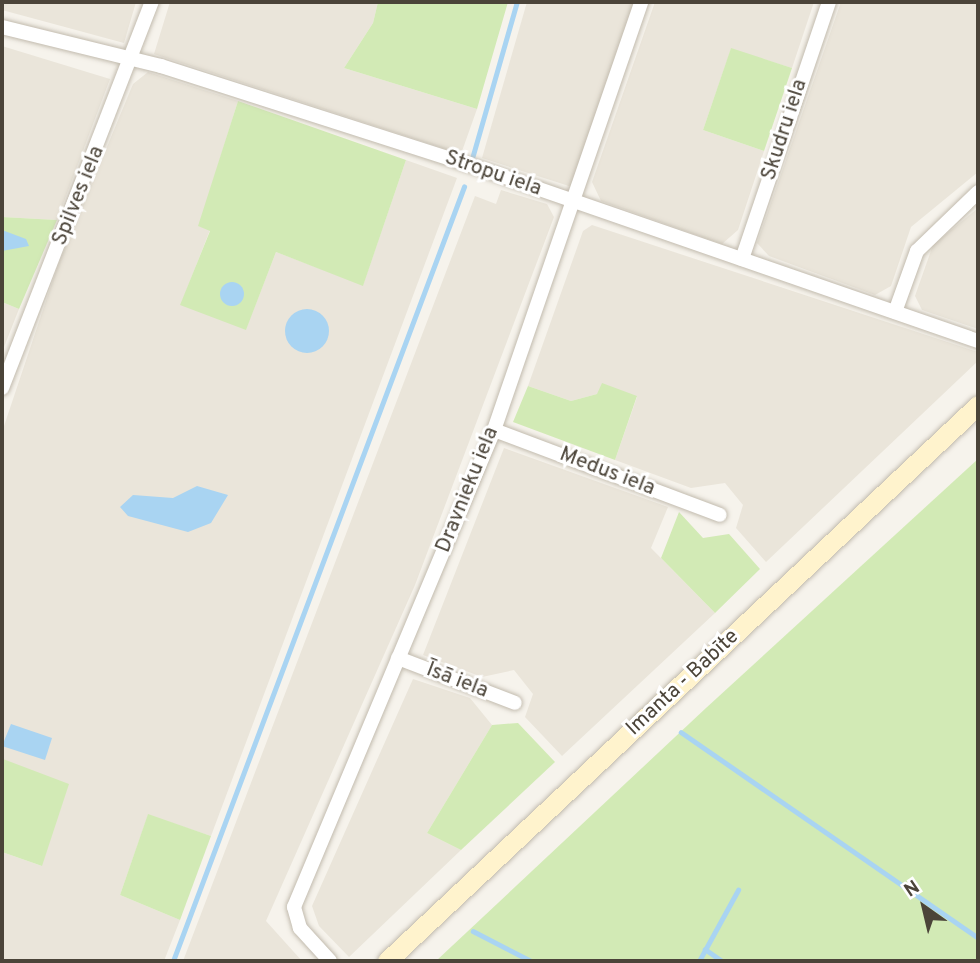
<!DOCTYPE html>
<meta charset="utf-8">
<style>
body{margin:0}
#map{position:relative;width:980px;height:963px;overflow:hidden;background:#f6f3ec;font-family:Overpass,sans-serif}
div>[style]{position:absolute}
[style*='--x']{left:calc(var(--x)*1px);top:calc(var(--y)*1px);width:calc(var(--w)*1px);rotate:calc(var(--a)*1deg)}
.residential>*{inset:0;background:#eae5da}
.green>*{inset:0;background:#d2eab5}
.water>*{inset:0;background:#a9d4f2}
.round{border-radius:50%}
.stream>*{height:4.5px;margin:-2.25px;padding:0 2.25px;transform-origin:2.25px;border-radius:2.25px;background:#a9d4f2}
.roads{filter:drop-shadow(0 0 2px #c2bbae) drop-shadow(0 0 2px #c2bbae)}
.street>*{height:14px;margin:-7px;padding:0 7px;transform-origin:7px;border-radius:7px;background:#fff}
.secondary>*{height:19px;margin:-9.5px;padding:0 9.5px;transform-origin:9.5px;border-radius:9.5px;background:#fff3cd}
span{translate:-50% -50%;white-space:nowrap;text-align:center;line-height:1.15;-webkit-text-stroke:6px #fff;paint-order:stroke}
.street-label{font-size:21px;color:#4b4439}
.frame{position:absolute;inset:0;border:4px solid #4b4439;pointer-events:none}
.north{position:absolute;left:889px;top:872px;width:70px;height:70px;-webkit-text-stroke:5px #fff;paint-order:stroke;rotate:326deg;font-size:19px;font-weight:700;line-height:28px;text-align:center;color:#4b4439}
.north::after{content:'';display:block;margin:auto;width:24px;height:32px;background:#4b4439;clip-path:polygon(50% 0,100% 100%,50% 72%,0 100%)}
</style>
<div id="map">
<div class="residential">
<i style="clip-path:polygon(2px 2px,136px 2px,124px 43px,2px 10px)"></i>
<i style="clip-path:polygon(170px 2px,378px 2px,373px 23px,344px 68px,477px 109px,461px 154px,154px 54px)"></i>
<i style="clip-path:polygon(527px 2px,634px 2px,572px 187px,482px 158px)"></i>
<i style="clip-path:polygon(655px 2px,814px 2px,792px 68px,731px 49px,703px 130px,764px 151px,738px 230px,722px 244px,601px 201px,592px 182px)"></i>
<i style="clip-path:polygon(841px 2px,978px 2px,978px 172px,911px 227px,891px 286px,875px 295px,769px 256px,757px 243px)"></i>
<i style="clip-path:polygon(2px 46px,110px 79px,57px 220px,2px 217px)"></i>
<i style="clip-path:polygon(148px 72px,238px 101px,199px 226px,210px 230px,181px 304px,246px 329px,276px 252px,363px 285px,406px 160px,457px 178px,211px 836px,148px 815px,120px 895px,180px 920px,164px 961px,2px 961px,2px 852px,42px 866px,2px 762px,2px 432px,58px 265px,133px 84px)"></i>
<i style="clip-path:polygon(501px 190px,547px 204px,554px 217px,415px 585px,266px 921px,302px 961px,183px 961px,475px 196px,496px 204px)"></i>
<i style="clip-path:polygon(978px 208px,978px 329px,922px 310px,915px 296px,933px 245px)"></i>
<i style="clip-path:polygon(592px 225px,978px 352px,978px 361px,766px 562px,736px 528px,743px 505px,725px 483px,691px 488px,615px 460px,637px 397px,597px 394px,571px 401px,528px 386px,583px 231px)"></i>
<i style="clip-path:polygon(2px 302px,19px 309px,2px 352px)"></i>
<i style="clip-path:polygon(504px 448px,668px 507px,651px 548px,715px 613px,562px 756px,525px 717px,533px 694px,514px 670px,482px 677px,423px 655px)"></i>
<i style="clip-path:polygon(413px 679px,470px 698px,492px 725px,427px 833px,461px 850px,349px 957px,319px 926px,312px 906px)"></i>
</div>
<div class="green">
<i style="clip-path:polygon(378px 2px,508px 2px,477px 109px,344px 68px,373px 23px)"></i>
<i style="clip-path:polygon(731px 48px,792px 68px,764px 151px,703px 130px)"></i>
<i style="clip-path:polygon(238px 101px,406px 160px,363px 286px,276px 252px,246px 330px,180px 305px,210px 231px,198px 226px)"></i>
<i style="clip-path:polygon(2px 217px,57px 220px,19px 309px,2px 302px)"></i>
<i style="clip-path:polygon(602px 383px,637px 396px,615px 460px,513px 422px,528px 386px,571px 401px,597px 394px)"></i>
<i style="clip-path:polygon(978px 459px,978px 961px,436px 961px,706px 708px)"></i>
<i style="clip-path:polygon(679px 512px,703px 538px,729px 534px,760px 569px,715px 613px,661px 558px)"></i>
<i style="clip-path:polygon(518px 723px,555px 762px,461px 850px,427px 833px,492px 725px)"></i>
<i style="clip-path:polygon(3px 759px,69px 784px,42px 866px,2px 852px)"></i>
<i style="clip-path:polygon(148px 814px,211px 836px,180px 920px,120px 895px)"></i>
</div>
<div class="water">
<i style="clip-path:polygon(2px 230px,26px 239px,29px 246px,2px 251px)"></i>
<i class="round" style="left:220px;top:282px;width:24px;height:24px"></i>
<i class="round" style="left:285px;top:309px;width:44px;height:44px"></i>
<i style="clip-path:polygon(197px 486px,228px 495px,211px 523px,188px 532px,128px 516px,120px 507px,133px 495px,173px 498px)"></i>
<i style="clip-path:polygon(11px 724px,52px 738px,45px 760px,2px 746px)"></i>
</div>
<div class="stream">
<i style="--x:471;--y:162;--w:166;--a:-74"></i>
<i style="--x:681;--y:732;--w:361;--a:34.7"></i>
<i style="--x:473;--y:931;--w:65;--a:27.3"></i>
<i style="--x:705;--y:949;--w:21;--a:35"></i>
<i style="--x:173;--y:961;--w:827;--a:-69.4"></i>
<i style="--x:699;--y:961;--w:81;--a:-61.2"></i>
</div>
<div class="roads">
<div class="street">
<i style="--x:2;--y:27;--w:164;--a:13.8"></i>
<i style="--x:161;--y:66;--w:324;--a:17.8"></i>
<i style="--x:470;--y:165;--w:538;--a:19.11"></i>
<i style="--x:742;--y:259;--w:271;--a:-71.3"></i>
<i style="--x:895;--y:312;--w:65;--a:-70.2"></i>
<i style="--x:917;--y:251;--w:85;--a:-44"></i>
<i style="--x:2;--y:388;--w:414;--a:-68.8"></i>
<i style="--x:494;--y:430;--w:241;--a:20.6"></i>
<i style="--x:398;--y:658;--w:125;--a:21"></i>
<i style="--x:330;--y:961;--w:45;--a:-132.3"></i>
<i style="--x:300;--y:928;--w:22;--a:-106"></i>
<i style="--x:294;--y:907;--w:517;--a:-67.25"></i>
<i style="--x:494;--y:430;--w:453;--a:-71"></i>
</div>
<div class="secondary">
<i style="--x:387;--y:961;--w:811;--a:-43.25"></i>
</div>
</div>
<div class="street-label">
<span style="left:785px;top:130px;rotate:-72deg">Skudru iela</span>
<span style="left:493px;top:174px;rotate:19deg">Stropu iela</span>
<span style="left:79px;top:196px;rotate:-68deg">Spilves iela</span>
<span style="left:607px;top:472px;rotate:21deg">Medus iela</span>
<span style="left:468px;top:490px;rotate:-68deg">Dravnieku iela</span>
<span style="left:457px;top:681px;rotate:21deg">Īsā iela</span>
<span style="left:683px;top:683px;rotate:-43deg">Imanta - Babīte</span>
</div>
<div class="frame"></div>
<div class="north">N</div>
</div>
